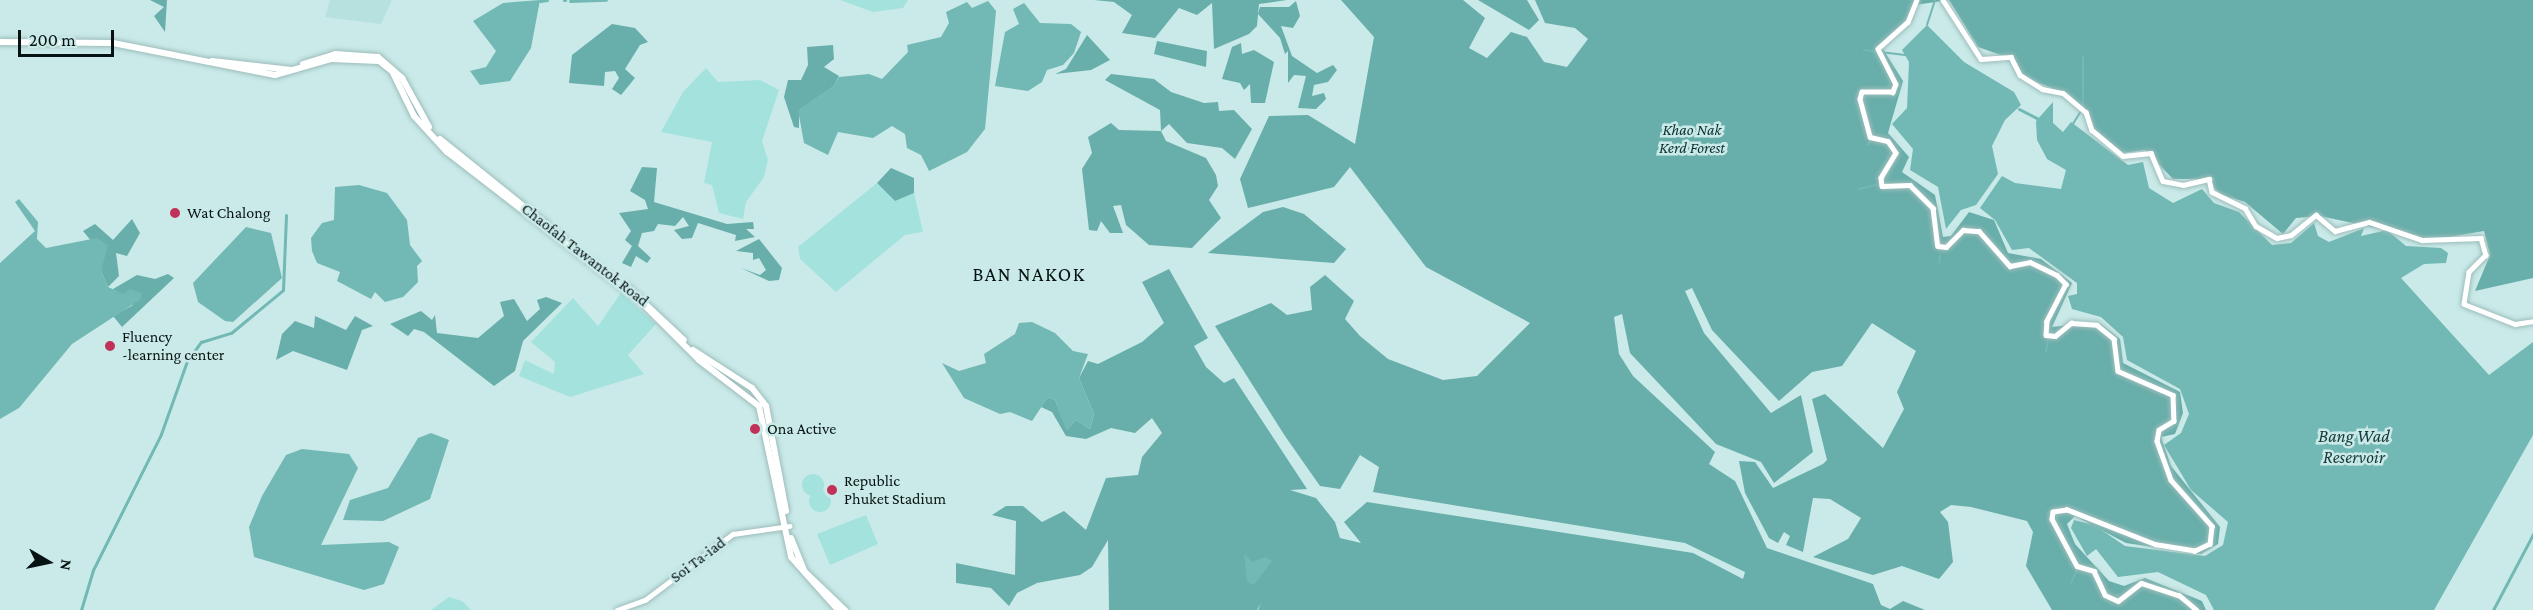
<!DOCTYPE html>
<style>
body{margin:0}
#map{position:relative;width:2533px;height:610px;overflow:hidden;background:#c9eae8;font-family:"Crimson Pro",serif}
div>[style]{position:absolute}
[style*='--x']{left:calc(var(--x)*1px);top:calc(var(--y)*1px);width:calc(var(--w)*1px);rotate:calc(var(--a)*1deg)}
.built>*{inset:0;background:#b6e1de}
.green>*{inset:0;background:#a4e2de}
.round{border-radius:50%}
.forest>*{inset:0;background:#68aeaa}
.water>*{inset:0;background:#72b8b4}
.stream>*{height:1.5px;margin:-0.75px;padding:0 0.75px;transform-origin:0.75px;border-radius:0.75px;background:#72b8b4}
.canal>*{height:3px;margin:-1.5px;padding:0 1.5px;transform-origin:1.5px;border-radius:1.5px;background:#72b8b4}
.roads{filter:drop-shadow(0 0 2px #9dbdbb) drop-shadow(0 0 2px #9dbdbb)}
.minor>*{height:4.5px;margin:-2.25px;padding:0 2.25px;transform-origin:2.25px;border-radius:2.25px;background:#fff}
.major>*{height:6px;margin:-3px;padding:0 3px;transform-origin:3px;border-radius:3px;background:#fff}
.dots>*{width:16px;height:16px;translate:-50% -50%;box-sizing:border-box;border:3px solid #c9eae8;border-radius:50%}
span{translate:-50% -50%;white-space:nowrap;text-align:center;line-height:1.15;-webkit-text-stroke:5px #c9eae8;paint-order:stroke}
.park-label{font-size:16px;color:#0c302e;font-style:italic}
.poi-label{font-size:16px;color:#071312}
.left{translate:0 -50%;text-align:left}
.street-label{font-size:16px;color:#071312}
.water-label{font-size:18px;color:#153836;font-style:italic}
.quarter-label{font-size:20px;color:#071312;letter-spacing:1.5px}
.north{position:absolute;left:18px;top:532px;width:60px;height:60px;-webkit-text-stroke:4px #c9eae8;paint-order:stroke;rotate:99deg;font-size:16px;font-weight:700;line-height:24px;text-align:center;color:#071312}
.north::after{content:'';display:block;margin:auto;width:21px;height:27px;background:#071312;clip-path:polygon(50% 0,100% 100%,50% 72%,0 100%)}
.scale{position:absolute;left:18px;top:30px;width:96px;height:27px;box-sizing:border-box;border:3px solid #071312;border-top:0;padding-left:8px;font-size:18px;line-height:21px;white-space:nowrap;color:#071312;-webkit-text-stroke:4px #c9eae8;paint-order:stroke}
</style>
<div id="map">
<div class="built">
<i style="clip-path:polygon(330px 0,392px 0,381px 24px,325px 17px)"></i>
</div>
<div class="green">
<i style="clip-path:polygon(840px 0,908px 0,903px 8px,873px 12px)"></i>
<i style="clip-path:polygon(706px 68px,718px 82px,760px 80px,779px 90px,762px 141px,768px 160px,764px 177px,746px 202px,743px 219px,719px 213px,712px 185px,704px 183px,712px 142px,661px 132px,683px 92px)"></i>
<i style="clip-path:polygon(877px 183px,895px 201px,914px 193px,923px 232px,905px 235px,836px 292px,800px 259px,798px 247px)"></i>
<i style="clip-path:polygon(621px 293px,656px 324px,628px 355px,644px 374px,570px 397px,519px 376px,525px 360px,554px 374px,555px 362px,531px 342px,573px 298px,598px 326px)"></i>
<i class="round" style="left:802px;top:474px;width:22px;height:22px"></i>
<i class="round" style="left:809px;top:490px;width:22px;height:22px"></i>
<i style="clip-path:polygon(866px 515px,878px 544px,830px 565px,817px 534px)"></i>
<i style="clip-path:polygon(449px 597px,462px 601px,471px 610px,431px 610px)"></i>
</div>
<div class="forest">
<i style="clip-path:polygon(150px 0,167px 0,165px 32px,154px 16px,164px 7px)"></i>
<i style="clip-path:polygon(1094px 0,1287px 0,1259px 4px,1257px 26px,1249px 34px,1214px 49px,1212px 3px,1197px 15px,1179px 8px,1155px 38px,1122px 33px,1132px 15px,1114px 2px)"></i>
<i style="clip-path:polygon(1341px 0,1463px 0,1485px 18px,1469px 48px,1487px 58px,1511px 32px,1527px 37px,1544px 62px,1567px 67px,1588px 39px,1575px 28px,1545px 23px,1535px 0,2533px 0,2533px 278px,2475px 291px,2490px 255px,2484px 231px,2432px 240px,2320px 216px,2296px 218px,2283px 234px,2245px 202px,2222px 195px,2204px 179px,2173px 179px,2145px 150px,2123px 153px,2091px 129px,2083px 109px,2063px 93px,2020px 75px,2015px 60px,1978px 47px,1949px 0,1915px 5px,1910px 19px,1881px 46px,1903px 81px,1888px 133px,1909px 157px,1902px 172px,1935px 195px,1943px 237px,1951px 236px,1969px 212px,1994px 220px,2008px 253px,2041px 259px,2072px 283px,2052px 327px,2098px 322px,2120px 339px,2123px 363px,2180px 392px,2183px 413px,2175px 434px,2161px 437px,2171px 466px,2220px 527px,2218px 544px,2201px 554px,2126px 543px,2075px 516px,2067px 524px,2075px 544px,2109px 581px,2124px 586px,2145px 578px,2202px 601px,2206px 610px,2052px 610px,2026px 566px,2033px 532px,2027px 521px,1971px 507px,1951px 505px,1940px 512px,1948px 522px,1953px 562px,1939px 579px,1902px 566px,1873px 575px,1813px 557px,1848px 539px,1861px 518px,1830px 499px,1813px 498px,1803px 552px,1786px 545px,1790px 536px,1784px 532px,1778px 543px,1769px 538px,1745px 493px,1739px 461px,1755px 462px,1773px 488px,1823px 464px,1827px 460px,1812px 399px,1825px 394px,1883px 448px,1904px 409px,1897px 392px,1916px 351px,1872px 323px,1842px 366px,1812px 372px,1779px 401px,1712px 330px,1692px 288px,1685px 291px,1704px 333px,1771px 413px,1801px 395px,1813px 452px,1774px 483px,1761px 462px,1716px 444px,1630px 353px,1622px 314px,1614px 317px,1619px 354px,1633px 376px,1715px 452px,1709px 464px,1735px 481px,1767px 548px,1873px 584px,1881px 605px,1890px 609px,1903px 601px,1925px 610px,1258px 610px,1261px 603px,1257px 610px,1109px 610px,1108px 540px,1092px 567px,1080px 575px,1037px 583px,1017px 593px,1009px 606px,991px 588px,956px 583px,956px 563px,1015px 575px,1016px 521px,992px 515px,1006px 506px,1023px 506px,1042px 522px,1064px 511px,1086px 530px,1106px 478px,1138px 475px,1142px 457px,1162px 433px,1152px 418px,1135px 433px,1111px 428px,1086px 439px,1066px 436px,1052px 412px,1041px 407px,1048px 397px,1055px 400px,1067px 430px,1076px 420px,1090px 429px,1094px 414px,1079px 378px,1088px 361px,1098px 364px,1142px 342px,1164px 323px,1142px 282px,1169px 269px,1208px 338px,1194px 346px,1206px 367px,1224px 383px,1234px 378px,1307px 489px,1290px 490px,1316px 498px,1335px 522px,1340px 538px,1361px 543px,1344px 522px,1367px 502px,1693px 553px,1743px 579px,1745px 572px,1685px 543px,1373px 492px,1379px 467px,1360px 455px,1340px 489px,1320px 486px,1285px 436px,1215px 326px,1271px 303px,1287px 315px,1312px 310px,1310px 287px,1325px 275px,1354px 301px,1345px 319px,1360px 336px,1388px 359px,1443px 380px,1477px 376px,1530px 323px,1426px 267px,1350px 167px,1334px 187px,1248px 208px,1240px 179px,1269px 116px,1308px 115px,1355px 144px,1374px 37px)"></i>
<i style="clip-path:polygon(1478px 0,1527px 0,1539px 20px,1529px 30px)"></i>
<i style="clip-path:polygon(1296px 1px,1300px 16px,1293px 28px,1281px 26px,1292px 56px,1317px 73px,1333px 65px,1337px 70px,1328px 82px,1314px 85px,1312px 96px,1324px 93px,1326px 99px,1316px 109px,1298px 108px,1306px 76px,1294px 75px,1288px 83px,1288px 51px,1285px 54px,1280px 38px,1258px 14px,1260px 7px,1289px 7px)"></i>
<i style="clip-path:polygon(612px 24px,635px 28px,648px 42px,640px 45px,625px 69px,635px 78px,621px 95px,612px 89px,619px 78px,615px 71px,605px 72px,604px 86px,569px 83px,572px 55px)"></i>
<i style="clip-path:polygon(1087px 35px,1110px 60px,1091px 70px,1055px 74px,1066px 69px)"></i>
<i style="clip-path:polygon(1157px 41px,1207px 51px,1206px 67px,1154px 54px)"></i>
<i style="clip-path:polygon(1241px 43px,1242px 54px,1254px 50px,1274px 62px,1265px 103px,1251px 103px,1250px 84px,1244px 90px,1240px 83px,1222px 79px,1232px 47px)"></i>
<i style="clip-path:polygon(833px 45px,834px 59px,824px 67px,839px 76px,834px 86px,799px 110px,799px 128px,794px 127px,784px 97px,788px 80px,801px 80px,808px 65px,807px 47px)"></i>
<i style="clip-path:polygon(1111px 74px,1154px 79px,1171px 92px,1204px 103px,1218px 102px,1219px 111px,1234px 110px,1252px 129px,1235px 159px,1222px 148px,1187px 143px,1169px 124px,1161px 131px,1166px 141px,1206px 158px,1216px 175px,1218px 186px,1209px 200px,1221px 218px,1192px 248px,1149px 245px,1126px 225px,1121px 205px,1113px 206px,1123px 233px,1110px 233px,1101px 221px,1097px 231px,1089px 230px,1082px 169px,1092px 153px,1088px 137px,1111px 123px,1119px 130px,1161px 131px,1160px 110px,1105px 80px)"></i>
<i style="clip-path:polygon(642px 167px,657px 168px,654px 202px,727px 224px,753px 222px,754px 229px,746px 229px,755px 237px,735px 241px,736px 235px,698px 223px,692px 238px,682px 239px,674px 230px,689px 226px,683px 217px,675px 226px,658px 224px,654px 231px,642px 233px,638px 246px,651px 258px,647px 263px,636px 256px,631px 267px,622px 263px,632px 246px,625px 240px,631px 231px,619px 213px,648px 209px,645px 200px,630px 191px)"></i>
<i style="clip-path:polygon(891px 168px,914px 178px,914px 193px,895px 201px,877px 183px)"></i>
<i style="clip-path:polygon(1283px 207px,1304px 214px,1346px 249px,1334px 263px,1208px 253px,1263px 212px)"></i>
<i style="clip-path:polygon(132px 219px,140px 233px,127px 256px,116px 253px,119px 276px,108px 287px,101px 271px,102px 254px,83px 231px,95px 224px,113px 240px)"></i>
<i style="clip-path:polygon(759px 239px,782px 268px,779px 280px,769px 281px,741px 268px,760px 275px,766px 270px,759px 258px,753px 260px,753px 253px,736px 251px)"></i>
<i style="clip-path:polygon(168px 274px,174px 278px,122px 327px,113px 316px,133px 305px,113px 289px,137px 275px,155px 279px)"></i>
<i style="clip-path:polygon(546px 297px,562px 303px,523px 341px,515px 371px,494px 386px,424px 332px,414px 329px,408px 336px,390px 324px,421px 311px,432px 320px,435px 315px,437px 333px,478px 338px,504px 316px,500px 302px,514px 299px,527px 321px,540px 309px,537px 300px)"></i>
<i style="clip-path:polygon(315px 316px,346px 330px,355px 316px,373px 326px,362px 330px,347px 370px,293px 351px,276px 360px,282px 334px,295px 321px,314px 328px)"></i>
</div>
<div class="water">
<i style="clip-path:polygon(540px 0,531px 48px,510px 81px,480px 85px,470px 71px,486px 67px,496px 51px,473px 21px,503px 3px)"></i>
<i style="clip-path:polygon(988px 1px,996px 11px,985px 129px,967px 152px,929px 171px,921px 155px,907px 148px,905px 134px,892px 126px,873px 138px,838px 132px,828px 155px,804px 143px,798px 110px,834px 86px,839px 77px,869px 74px,882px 79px,908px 52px,907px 45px,941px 37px,949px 23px,946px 12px,967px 2px,972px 8px)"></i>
<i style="clip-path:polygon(1024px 3px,1040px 23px,1071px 24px,1081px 32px,1074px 53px,1063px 65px,1047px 70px,1042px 82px,1028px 91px,995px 86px,1005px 32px,1019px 24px,1013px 9px)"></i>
<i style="clip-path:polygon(1927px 25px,1964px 62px,2014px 92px,2021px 105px,2005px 120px,1992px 146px,1998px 174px,1976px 205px,1961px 210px,1946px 229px,1938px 187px,1910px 170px,1913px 149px,1892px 124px,1907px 108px,1909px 62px,1902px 50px)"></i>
<i style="clip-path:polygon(2053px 102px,2053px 123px,2063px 132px,2071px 122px,2128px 165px,2143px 162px,2149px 188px,2173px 203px,2202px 189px,2214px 203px,2239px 212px,2272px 245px,2291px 243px,2314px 223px,2318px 236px,2329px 242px,2364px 228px,2361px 236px,2387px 230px,2406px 246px,2441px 248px,2448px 253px,2446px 263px,2424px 264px,2401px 278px,2489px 375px,2533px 342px,2533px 435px,2434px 610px,2214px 610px,2206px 595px,2158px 572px,2118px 577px,2096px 549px,2087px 556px,2071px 528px,2074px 520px,2094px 525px,2125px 546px,2205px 556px,2223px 545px,2228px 522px,2191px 490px,2164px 445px,2181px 433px,2189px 414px,2180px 389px,2127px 360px,2123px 337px,2101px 317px,2072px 309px,2068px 296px,2077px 294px,2077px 283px,2029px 248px,2012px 250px,1995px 220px,1980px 208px,2002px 176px,2015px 183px,2061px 189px,2066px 170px,2047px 159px,2037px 140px,2036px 121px)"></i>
<i style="clip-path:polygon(359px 185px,387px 193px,407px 220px,410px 245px,422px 261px,417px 266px,418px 282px,403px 297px,385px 302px,375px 292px,371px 299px,337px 281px,340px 272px,317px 263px,312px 251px,311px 238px,322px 223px,334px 220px,335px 187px)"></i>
<i style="clip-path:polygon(19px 199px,38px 222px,37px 239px,46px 248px,97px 238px,108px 245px,101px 271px,108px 287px,124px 294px,130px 289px,141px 293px,141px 299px,72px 344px,19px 408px,0 419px,0 263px,35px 231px,15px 202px)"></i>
<i style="clip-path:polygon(246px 227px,271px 233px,282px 278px,233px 322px,225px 321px,198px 302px,193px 283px)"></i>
<i style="clip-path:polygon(1032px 322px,1055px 333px,1073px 351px,1088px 354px,1079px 378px,1094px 414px,1090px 429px,1076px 420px,1067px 431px,1055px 400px,1048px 397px,1032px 421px,1010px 412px,1000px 414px,964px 398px,942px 363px,959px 371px,986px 363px,984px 354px,1015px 334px,1019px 323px)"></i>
<i style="clip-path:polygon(431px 433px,449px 440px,430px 499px,383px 521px,343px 520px,350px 500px,388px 488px,418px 438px)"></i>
<i style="clip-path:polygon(302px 449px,349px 454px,358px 468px,321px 545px,389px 542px,399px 547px,384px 584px,364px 590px,254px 557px,249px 527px,262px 496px,286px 455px)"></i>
<i style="clip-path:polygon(1244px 554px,1252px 562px,1265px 557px,1272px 561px,1254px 585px,1247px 582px)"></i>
</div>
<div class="stream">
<i style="--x:1927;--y:25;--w:26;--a:-72"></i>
<i style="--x:1864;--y:50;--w:41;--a:7"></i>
<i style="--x:2083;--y:107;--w:50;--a:-90"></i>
<i style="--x:2073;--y:124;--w:15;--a:-58"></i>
<i style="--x:1867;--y:145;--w:4;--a:-45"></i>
<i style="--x:1859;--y:189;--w:17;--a:-13"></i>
<i style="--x:1939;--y:263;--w:7;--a:-82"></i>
<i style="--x:2046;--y:352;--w:11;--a:-80"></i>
<i style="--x:2071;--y:583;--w:14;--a:-65"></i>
</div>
<div class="canal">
<i style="--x:564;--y:0;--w:1;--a:0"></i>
<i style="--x:540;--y:1;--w:7;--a:-8"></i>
<i style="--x:570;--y:1;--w:36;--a:-2"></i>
<i style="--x:2019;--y:109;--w:20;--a:27"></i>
<i style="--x:81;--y:610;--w:42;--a:-73.3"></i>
<i style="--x:93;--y:570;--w:152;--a:-63.4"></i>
<i style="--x:161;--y:434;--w:77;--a:-70.4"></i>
<i style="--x:187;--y:361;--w:24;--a:-54"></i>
<i style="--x:201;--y:342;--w:31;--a:-17"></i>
<i style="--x:231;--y:333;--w:67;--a:-39.6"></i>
<i style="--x:283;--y:290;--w:75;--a:-87.7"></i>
<i style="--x:2493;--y:610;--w:86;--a:-62.2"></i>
</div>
<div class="roads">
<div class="minor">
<i style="--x:1917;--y:0;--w:24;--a:112"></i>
<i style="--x:1908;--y:22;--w:40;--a:138"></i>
<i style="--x:1878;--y:49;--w:39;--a:63"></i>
<i style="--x:1896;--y:84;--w:9;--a:111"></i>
<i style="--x:1893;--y:92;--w:31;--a:180"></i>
<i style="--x:1862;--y:92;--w:7;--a:106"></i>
<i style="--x:1860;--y:99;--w:39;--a:75"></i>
<i style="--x:1870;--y:137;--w:18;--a:13"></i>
<i style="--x:1888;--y:141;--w:14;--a:56"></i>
<i style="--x:1896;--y:153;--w:29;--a:121"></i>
<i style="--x:1881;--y:178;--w:8;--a:83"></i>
<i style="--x:1882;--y:186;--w:28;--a:-2"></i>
<i style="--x:1910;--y:185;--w:33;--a:45"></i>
<i style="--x:1933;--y:208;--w:38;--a:83"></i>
<i style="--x:1938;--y:246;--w:8;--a:7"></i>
<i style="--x:1946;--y:247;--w:24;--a:-45"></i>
<i style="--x:1963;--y:230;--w:16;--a:4"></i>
<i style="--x:1979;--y:231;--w:47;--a:48.5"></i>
<i style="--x:2010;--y:266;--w:20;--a:-11"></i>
<i style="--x:2030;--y:262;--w:30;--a:26"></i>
<i style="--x:2057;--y:275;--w:13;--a:45"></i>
<i style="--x:2066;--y:284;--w:42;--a:117.2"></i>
<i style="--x:2047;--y:321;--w:14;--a:94"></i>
<i style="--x:2046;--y:335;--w:9;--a:6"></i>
<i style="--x:2055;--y:336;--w:21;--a:-39"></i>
<i style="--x:2071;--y:323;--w:26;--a:4"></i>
<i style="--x:2097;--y:325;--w:22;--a:39"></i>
<i style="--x:2114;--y:339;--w:32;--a:83"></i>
<i style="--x:2118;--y:371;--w:60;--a:23.6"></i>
<i style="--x:2173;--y:395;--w:26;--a:88"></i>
<i style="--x:2174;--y:421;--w:17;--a:149"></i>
<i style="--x:2159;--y:430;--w:11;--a:100"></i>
<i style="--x:2157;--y:441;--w:41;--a:70.3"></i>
<i style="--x:2171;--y:480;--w:62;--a:48.3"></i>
<i style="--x:2212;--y:526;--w:18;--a:96"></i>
<i style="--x:2210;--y:544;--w:17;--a:155"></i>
<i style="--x:2195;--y:551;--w:39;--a:-171"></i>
<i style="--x:2156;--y:545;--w:96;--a:-158.5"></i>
<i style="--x:2067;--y:510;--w:14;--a:172"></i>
<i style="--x:2053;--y:512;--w:7;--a:98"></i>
<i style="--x:2052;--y:519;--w:53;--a:62"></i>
<i style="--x:2077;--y:566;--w:18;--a:16"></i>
<i style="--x:2094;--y:571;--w:26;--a:65"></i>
<i style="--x:2105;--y:595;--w:14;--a:25"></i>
<i style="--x:2118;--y:601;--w:29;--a:-38"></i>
<i style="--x:2141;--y:583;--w:40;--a:18"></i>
<i style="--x:2179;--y:595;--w:23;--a:40"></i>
<i style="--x:1943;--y:0;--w:70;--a:57.2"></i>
<i style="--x:1981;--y:59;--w:30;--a:-4"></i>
<i style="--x:2011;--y:57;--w:20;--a:63"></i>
<i style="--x:2020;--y:75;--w:26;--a:32"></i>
<i style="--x:2042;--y:89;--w:21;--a:11"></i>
<i style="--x:2063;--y:93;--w:30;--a:40"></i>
<i style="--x:2086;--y:112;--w:19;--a:72"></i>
<i style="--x:2092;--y:130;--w:40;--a:40"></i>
<i style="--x:2123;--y:156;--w:28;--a:-6"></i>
<i style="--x:2151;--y:153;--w:30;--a:67"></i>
<i style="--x:2163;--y:181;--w:20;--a:11"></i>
<i style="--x:2183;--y:185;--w:27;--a:-13"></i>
<i style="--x:2209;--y:179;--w:13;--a:77"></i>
<i style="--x:2212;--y:192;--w:37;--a:26"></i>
<i style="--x:2245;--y:208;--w:21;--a:59"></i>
<i style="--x:2256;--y:226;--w:24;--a:30"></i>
<i style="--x:2277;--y:238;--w:14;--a:-12"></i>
<i style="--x:2291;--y:235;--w:32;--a:-39"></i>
<i style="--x:2316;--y:215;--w:25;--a:40"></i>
<i style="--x:2335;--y:231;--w:35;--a:-15"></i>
<i style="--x:2369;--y:222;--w:56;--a:18.8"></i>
<i style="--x:2422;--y:240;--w:59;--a:-1.9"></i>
<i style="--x:2481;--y:238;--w:18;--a:74"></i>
<i style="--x:2486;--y:255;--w:24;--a:135"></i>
<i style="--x:2469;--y:272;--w:32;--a:99"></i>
<i style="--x:2464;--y:304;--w:55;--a:21.4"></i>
<i style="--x:2515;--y:324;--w:18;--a:-9"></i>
<i style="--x:617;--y:610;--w:30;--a:-20"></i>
<i style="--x:645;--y:600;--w:110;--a:-36.9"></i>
<i style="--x:733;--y:534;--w:57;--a:-8.1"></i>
</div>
<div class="major">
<i style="--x:0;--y:42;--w:113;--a:0.5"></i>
<i style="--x:113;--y:43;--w:165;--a:11.2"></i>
<i style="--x:275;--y:75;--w:58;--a:-15.9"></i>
<i style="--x:331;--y:59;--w:48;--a:2.4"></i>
<i style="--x:379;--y:61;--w:16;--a:38"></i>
<i style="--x:392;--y:71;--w:50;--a:63.9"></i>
<i style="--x:414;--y:116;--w:49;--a:47.5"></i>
<i style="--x:447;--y:152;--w:244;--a:37.7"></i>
<i style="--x:640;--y:301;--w:83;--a:45"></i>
<i style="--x:699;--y:360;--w:76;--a:37.5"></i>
<i style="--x:759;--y:406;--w:154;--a:78"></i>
<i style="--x:791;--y:557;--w:71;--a:48.4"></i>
<i style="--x:212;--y:61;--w:80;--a:6.5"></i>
<i style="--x:303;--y:64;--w:34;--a:-17"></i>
<i style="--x:335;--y:54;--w:43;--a:4"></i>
<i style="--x:378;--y:57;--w:32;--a:41"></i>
<i style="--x:402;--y:78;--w:56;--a:61.1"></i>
<i style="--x:440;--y:139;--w:158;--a:38.8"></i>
<i style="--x:626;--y:286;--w:79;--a:43"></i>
<i style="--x:693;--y:350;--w:70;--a:32.8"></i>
<i style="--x:752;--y:388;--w:23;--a:52"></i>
<i style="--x:766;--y:406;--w:107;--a:79.2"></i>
<i style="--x:791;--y:538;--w:35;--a:68"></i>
<i style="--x:804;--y:571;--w:57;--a:43.6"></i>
</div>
</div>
<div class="dots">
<i style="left:175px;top:213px;background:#c13258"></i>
<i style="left:110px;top:346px;background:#c13258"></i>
<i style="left:755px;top:429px;background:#c13258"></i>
<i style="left:832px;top:490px;background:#c13258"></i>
</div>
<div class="park-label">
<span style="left:1692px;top:139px">Khao Nak<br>Kerd Forest</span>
</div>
<div class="poi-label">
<span class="left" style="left:187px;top:213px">Wat Chalong</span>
<span class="left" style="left:122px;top:346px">Fluency<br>-learning center</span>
<span class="left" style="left:767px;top:429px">Ona Active</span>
<span class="left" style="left:844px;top:490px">Republic<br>Phuket Stadium</span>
</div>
<div class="street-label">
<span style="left:585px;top:255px;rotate:38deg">Chaofah Tawantok Road</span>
<span style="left:698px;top:560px;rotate:-37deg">Soi Ta-iad</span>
</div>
<div class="water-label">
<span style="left:2354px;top:447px">Bang Wad<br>Reservoir</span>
</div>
<div class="quarter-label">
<span style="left:1029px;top:274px">BAN NAKOK</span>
</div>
<div class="north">N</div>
<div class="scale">200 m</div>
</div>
